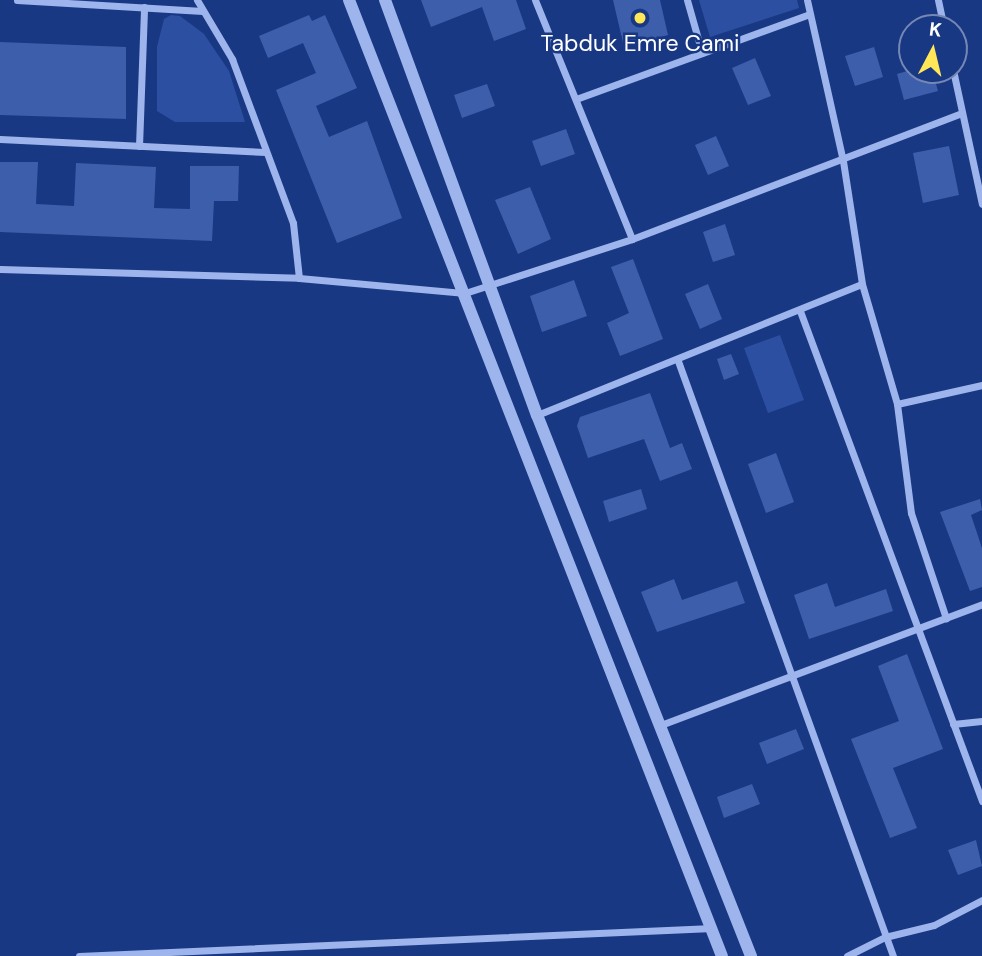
<!DOCTYPE html>
<style>
body{margin:0}
#map{position:relative;width:982px;height:956px;overflow:hidden;background:#193883;font-family:"DM Sans",sans-serif}
div>[style]{position:absolute}
[style*='--x']{left:calc(var(--x)*1px);top:calc(var(--y)*1px);width:calc(var(--w)*1px);rotate:calc(var(--a)*1deg)}
.green>*{inset:0;background:#2c4fa2}
.building>*{inset:0;background:#3d5eab}
.minor>*{height:7px;margin:-3.5px;padding:0 3.5px;transform-origin:3.5px;border-radius:3.5px;background:#9db5ec}
.tertiary>*{height:12px;margin:-6px;padding:0 6px;transform-origin:6px;border-radius:6px;background:#9db5ec}
.dots>*{width:19px;height:19px;translate:-50% -50%;box-sizing:border-box;border:4px solid #193883;border-radius:50%}
span{translate:-50% -50%;white-space:nowrap;text-align:center;line-height:1.15;-webkit-text-stroke:5px #193883;paint-order:stroke}
.poi-label{font-size:23px;color:#fff}
.north{position:absolute;left:898px;top:14px;width:70px;height:70px;box-sizing:border-box;background:#193883;border:2px solid #7588b5;border-radius:50%;rotate:7deg;font-size:19px;font-weight:700;line-height:28px;text-align:center;color:#fff}
.north::after{content:'';display:block;margin:auto;width:24px;height:32px;background:#ffe758;clip-path:polygon(50% 0,100% 100%,50% 72%,0 100%)}
</style>
<div id="map">
<div class="green">
<i style="clip-path:polygon(699px 0,797px 0,799px 8px,710px 37px)"></i>
<i style="clip-path:polygon(171px 15px,180px 16px,204px 34px,229px 71px,245px 122px,175px 122px,157px 111px,157px 47px,164px 19px)"></i>
<i style="clip-path:polygon(780px 335px,804px 400px,768px 413px,744px 348px)"></i>
</div>
<div class="building">
<i style="clip-path:polygon(421px 0,516px 0,526px 29px,494px 41px,482px 7px,431px 27px)"></i>
<i style="clip-path:polygon(613px 0,660px 0,668px 35px,624px 47px)"></i>
<i style="clip-path:polygon(309px 15px,312px 21px,325px 15px,357px 88px,316px 106px,329px 137px,367px 121px,402px 218px,337px 243px,276px 90px,316px 73px,303px 43px,268px 58px,259px 36px)"></i>
<i style="clip-path:polygon(0 42px,126px 47px,126px 119px,0 115px)"></i>
<i style="clip-path:polygon(874px 47px,883px 77px,855px 86px,845px 56px)"></i>
<i style="clip-path:polygon(755px 58px,771px 96px,748px 105px,732px 68px)"></i>
<i style="clip-path:polygon(911px 70px,932px 70px,938px 91px,904px 100px,897px 74px)"></i>
<i style="clip-path:polygon(487px 84px,495px 106px,462px 118px,454px 95px)"></i>
<i style="clip-path:polygon(566px 129px,575px 154px,541px 166px,532px 141px)"></i>
<i style="clip-path:polygon(716px 136px,729px 166px,708px 175px,695px 145px)"></i>
<i style="clip-path:polygon(949px 146px,959px 195px,923px 203px,913px 153px)"></i>
<i style="clip-path:polygon(0 162px,38px 162px,36px 204px,74px 206px,76px 163px,156px 167px,154px 208px,190px 209px,190px 166px,239px 166px,238px 201px,214px 201px,212px 241px,0 232px)"></i>
<i style="clip-path:polygon(530px 187px,551px 239px,518px 254px,495px 200px)"></i>
<i style="clip-path:polygon(725px 224px,735px 255px,713px 262px,703px 232px)"></i>
<i style="clip-path:polygon(633px 259px,663px 339px,620px 356px,607px 323px,629px 313px,611px 267px)"></i>
<i style="clip-path:polygon(574px 280px,587px 316px,542px 332px,530px 296px)"></i>
<i style="clip-path:polygon(708px 284px,722px 319px,700px 329px,685px 294px)"></i>
<i style="clip-path:polygon(731px 354px,739px 374px,724px 380px,717px 359px)"></i>
<i style="clip-path:polygon(650px 393px,670px 448px,682px 443px,692px 469px,660px 481px,644px 439px,588px 458px,577px 426px,580px 417px)"></i>
<i style="clip-path:polygon(776px 453px,794px 502px,766px 513px,748px 464px)"></i>
<i style="clip-path:polygon(641px 489px,647px 509px,609px 522px,603px 501px)"></i>
<i style="clip-path:polygon(980px 499px,982px 510px,971px 515px,982px 548px,982px 587px,970px 591px,940px 512px)"></i>
<i style="clip-path:polygon(674px 579px,682px 600px,737px 581px,745px 603px,657px 632px,641px 592px)"></i>
<i style="clip-path:polygon(827px 583px,835px 607px,886px 589px,893px 611px,809px 639px,794px 595px)"></i>
<i style="clip-path:polygon(907px 654px,943px 749px,893px 768px,917px 828px,890px 838px,851px 739px,899px 721px,878px 666px)"></i>
<i style="clip-path:polygon(796px 729px,804px 749px,767px 764px,759px 743px)"></i>
<i style="clip-path:polygon(752px 784px,760px 804px,724px 818px,717px 797px)"></i>
<i style="clip-path:polygon(976px 840px,982px 866px,958px 875px,948px 850px)"></i>
</div>
<div class="minor">
<i style="--x:17;--y:0;--w:186;--a:3.4"></i>
<i style="--x:197;--y:0;--w:69;--a:59.3"></i>
<i style="--x:232;--y:59;--w:175;--a:69.6"></i>
<i style="--x:293;--y:223;--w:55;--a:83.8"></i>
<i style="--x:535;--y:0;--w:258;--a:67.9"></i>
<i style="--x:687;--y:0;--w:55;--a:74.2"></i>
<i style="--x:807;--y:0;--w:165;--a:77.4"></i>
<i style="--x:843;--y:161;--w:124;--a:81.2"></i>
<i style="--x:862;--y:284;--w:125;--a:73.7"></i>
<i style="--x:897;--y:404;--w:110;--a:82.7"></i>
<i style="--x:911;--y:513;--w:111;--a:71.6"></i>
<i style="--x:938;--y:0;--w:29;--a:78"></i>
<i style="--x:953;--y:70;--w:137;--a:77.8"></i>
<i style="--x:576;--y:99;--w:248;--a:-20"></i>
<i style="--x:0;--y:139;--w:266;--a:2.8"></i>
<i style="--x:139;--y:146;--w:139;--a:-87.9"></i>
<i style="--x:0;--y:269;--w:299;--a:1.7"></i>
<i style="--x:299;--y:278;--w:167;--a:5.2"></i>
<i style="--x:465;--y:293;--w:176;--a:-17.9"></i>
<i style="--x:632;--y:239;--w:353;--a:-20.9"></i>
<i style="--x:800;--y:311;--w:523;--a:69.62"></i>
<i style="--x:678;--y:361;--w:633;--a:70.13"></i>
<i style="--x:897;--y:404;--w:87;--a:-12.6"></i>
<i style="--x:537;--y:415;--w:350;--a:-22"></i>
<i style="--x:953;--y:724;--w:29;--a:-6"></i>
<i style="--x:658;--y:726;--w:346;--a:-20.6"></i>
<i style="--x:79;--y:956;--w:634;--a:-2.53"></i>
<i style="--x:847;--y:956;--w:42;--a:-26.6"></i>
<i style="--x:885;--y:937;--w:50;--a:-13.8"></i>
<i style="--x:934;--y:925;--w:54;--a:-27.5"></i>
</div>
<div class="tertiary">
<i style="--x:349;--y:0;--w:1026;--a:68.69"></i>
<i style="--x:385;--y:0;--w:442;--a:69.9"></i>
<i style="--x:537;--y:415;--w:582;--a:68.42"></i>
</div>
<div class="dots">
<i style="left:640px;top:18px;background:#ffe758"></i>
</div>
<div class="poi-label">
<span style="left:640px;top:43px">Tabduk Emre Cami</span>
</div>
<div class="north">K</div>
</div>
